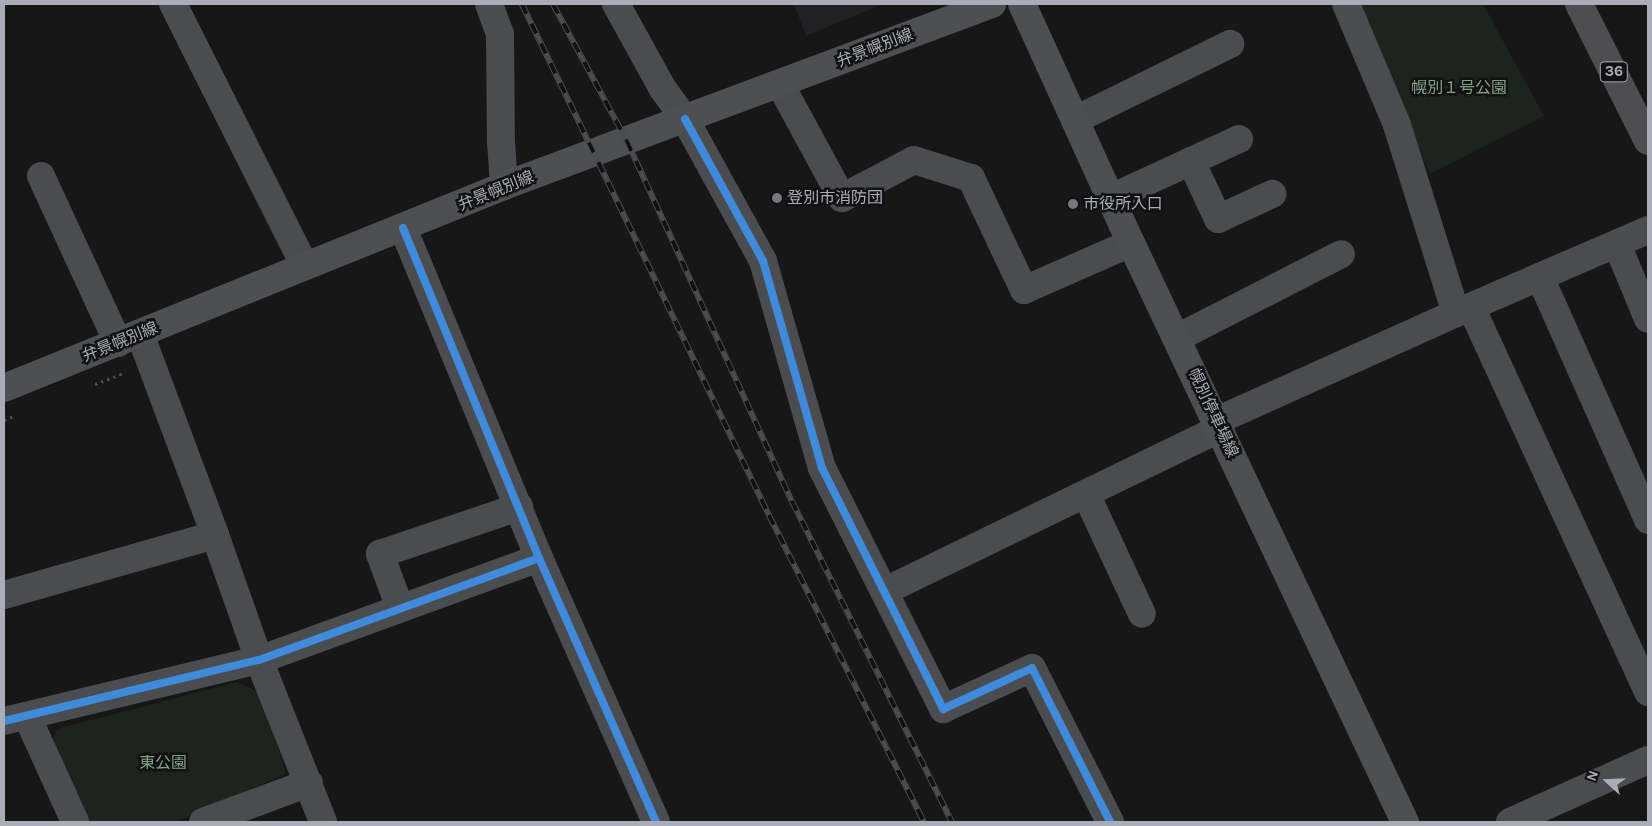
<!DOCTYPE html>
<meta charset="utf-8">
<style>
body{margin:0}
#map{position:relative;width:1652px;height:826px;overflow:hidden;background:#171717;font-family:Karla,"Noto Sans JP",sans-serif}
div>[style]{position:absolute}
[style*='--x']{left:calc(var(--x)*1px);top:calc(var(--y)*1px);width:calc(var(--w)*1px);rotate:calc(var(--a)*1deg)}
.built>*{inset:0;background:#212123}
.green>*{inset:0;background:#1d241e}
.path>*{height:3px;margin-top:-1.5px;transform-origin:0;background:repeating-linear-gradient(90deg,#4d4e52 0 2.5px,transparent 0 6.5px)}
.minor>*{height:28px;margin:-14px;padding:0 14px;transform-origin:14px;border-radius:14px;background:#4b4c50}
.major>*{height:28px;margin:-14px;padding:0 14px;transform-origin:14px;border-radius:14px;background:#4d4f52}
.highway>*{height:28px;margin:-14px;padding:0 14px;transform-origin:14px;border-radius:14px;background:#4e4e51}
.rail>*{height:5.5px;margin-top:-2.75px;transform-origin:0;background:repeating-linear-gradient(90deg,#111113 0 11px,#4b4c4f 0 22px);box-sizing:border-box;border-block:1px solid #4b4c4f}
.cycleway>*{height:8px;margin:-4px;padding:0 4px;transform-origin:4px;border-radius:4px;background:#408adc}
.dots>*{width:14px;height:14px;translate:-50% -50%;box-sizing:border-box;border:2px solid #111113;border-radius:50%}
span{translate:-50% -50%;white-space:nowrap;text-align:center;line-height:1.15;-webkit-text-stroke:5px #111113;paint-order:stroke}
.shield-label span{padding:1px 4px;background:#111113;border:1px solid;border-radius:4px;-webkit-text-stroke-width:0}
.shield-label{font-size:15px;color:#a8adb8;font-weight:700}
.street-label{font-size:16px;color:#a8adb8}
.park-label{font-size:16px;color:#7fa381}
.poi-label{font-size:16px;color:#a8adb8}
.left{translate:0 -50%;text-align:left}
.frame{position:absolute;inset:0;border:5px solid #a8adb8;pointer-events:none}
.north{position:absolute;left:1582px;top:756px;width:50px;height:50px;-webkit-text-stroke:4px #111113;paint-order:stroke;rotate:290deg;font-size:14px;font-weight:700;line-height:20px;text-align:center;color:#a8adb8}
.north::after{content:'';display:block;margin:auto;width:18px;height:22px;background:#a8adb8;clip-path:polygon(50% 0,100% 100%,50% 72%,0 100%)}
</style>
<div id="map">
<div class="built">
<i style="clip-path:polygon(794px 4px,883px 4px,806px 36px)"></i>
</div>
<div class="green">
<i style="clip-path:polygon(1355px 4px,1483px 4px,1544px 116px,1430px 174px)"></i>
<i style="clip-path:polygon(237px 682px,261px 693px,286px 774px,175px 822px,82px 822px,50px 745px,57px 729px)"></i>
</div>
<div class="path">
<i style="--x:95;--y:384;--w:31;--a:-21"></i>
<i style="--x:4;--y:420;--w:9;--a:-21"></i>
</div>
<div class="minor">
<i style="--x:173;--y:4;--w:293;--a:63.3"></i>
<i style="--x:489;--y:4;--w:32;--a:70"></i>
<i style="--x:500;--y:34;--w:107;--a:89.5"></i>
<i style="--x:501;--y:141;--w:45;--a:86.2"></i>
<i style="--x:616;--y:4;--w:97;--a:61.1"></i>
<i style="--x:663;--y:89;--w:37;--a:54"></i>
<i style="--x:685;--y:119;--w:162;--a:61.2"></i>
<i style="--x:763;--y:261;--w:215;--a:74.1"></i>
<i style="--x:822;--y:468;--w:270;--a:63.3"></i>
<i style="--x:943;--y:709;--w:98;--a:-24.7"></i>
<i style="--x:1032;--y:668;--w:173;--a:63.1"></i>
<i style="--x:1346;--y:4;--w:131;--a:67.1"></i>
<i style="--x:1397;--y:125;--w:197;--a:72.6"></i>
<i style="--x:780;--y:84;--w:130;--a:61.5"></i>
<i style="--x:842;--y:198;--w:81;--a:-27.8"></i>
<i style="--x:914;--y:160;--w:60;--a:17.5"></i>
<i style="--x:971;--y:178;--w:124;--a:64.7"></i>
<i style="--x:1024;--y:290;--w:117;--a:-23.7"></i>
<i style="--x:1075;--y:120;--w:173;--a:-26.1"></i>
<i style="--x:1191;--y:161;--w:64;--a:65"></i>
<i style="--x:1218;--y:219;--w:60;--a:-24.8"></i>
<i style="--x:41;--y:176;--w:184;--a:65.2"></i>
<i style="--x:1111;--y:198;--w:141;--a:-24.7"></i>
<i style="--x:403;--y:228;--w:357;--a:67.6"></i>
<i style="--x:539;--y:558;--w:289;--a:66.1"></i>
<i style="--x:1617;--y:244;--w:81;--a:67.5"></i>
<i style="--x:1540;--y:277;--w:266;--a:66"></i>
<i style="--x:1471;--y:307;--w:424;--a:65.3"></i>
<i style="--x:140;--y:334;--w:215;--a:69.5"></i>
<i style="--x:215;--y:535;--w:133;--a:70.6"></i>
<i style="--x:259;--y:660;--w:174;--a:68.4"></i>
<i style="--x:1177;--y:338;--w:184;--a:-27.1"></i>
<i style="--x:1216;--y:421;--w:263;--a:-24.2"></i>
<i style="--x:1456;--y:313;--w:209;--a:-23.4"></i>
<i style="--x:1086;--y:494;--w:132;--a:65"></i>
<i style="--x:885;--y:591;--w:373;--a:-25.9"></i>
<i style="--x:4;--y:595;--w:219;--a:-15.9"></i>
<i style="--x:400;--y:608;--w:58;--a:-110.3"></i>
<i style="--x:380;--y:554;--w:147;--a:-18.7"></i>
<i style="--x:27;--y:716;--w:116;--a:65.6"></i>
<i style="--x:4;--y:721;--w:262;--a:-13.5"></i>
<i style="--x:259;--y:660;--w:298;--a:-20"></i>
<i style="--x:203;--y:822;--w:113;--a:-20.2"></i>
<i style="--x:1510;--y:822;--w:151;--a:-24.2"></i>
</div>
<div class="major">
<i style="--x:1022;--y:4;--w:263;--a:65.5"></i>
<i style="--x:1131;--y:243;--w:641;--a:64.68"></i>
<i style="--x:4;--y:388;--w:539;--a:-22"></i>
<i style="--x:504;--y:186;--w:521;--a:-20.45"></i>
</div>
<div class="highway">
<i style="--x:1579;--y:4;--w:153;--a:63.3"></i>
</div>
<div class="rail">
<i style="--x:522;--y:4;--w:568;--a:64.2"></i>
<i style="--x:769;--y:515;--w:344;--a:63.2"></i>
<i style="--x:553;--y:4;--w:156;--a:61.6"></i>
<i style="--x:627;--y:141;--w:396;--a:65.4"></i>
<i style="--x:792;--y:501;--w:359;--a:63.5"></i>
</div>
<div class="cycleway">
<i style="--x:685;--y:119;--w:162;--a:61.2"></i>
<i style="--x:763;--y:261;--w:215;--a:74.1"></i>
<i style="--x:822;--y:468;--w:270;--a:63.3"></i>
<i style="--x:943;--y:709;--w:98;--a:-24.7"></i>
<i style="--x:1032;--y:668;--w:173;--a:63.1"></i>
<i style="--x:403;--y:228;--w:357;--a:67.6"></i>
<i style="--x:539;--y:558;--w:289;--a:66.1"></i>
<i style="--x:4;--y:721;--w:262;--a:-13.5"></i>
<i style="--x:259;--y:660;--w:298;--a:-20"></i>
</div>
<div class="dots">
<i style="left:777px;top:198px;background:#757880"></i>
<i style="left:1073px;top:204px;background:#757880"></i>
</div>
<div class="shield-label">
<span style="left:1614px;top:72px">36</span>
</div>
<div class="street-label">
<span style="left:875px;top:48px;rotate:-21deg">弁景幌別線</span>
<span style="left:496px;top:191px;rotate:-22deg">弁景幌別線</span>
<span style="left:120px;top:342px;rotate:-22deg">弁景幌別線</span>
<span style="left:1213px;top:413px;rotate:65deg">幌別停車場線</span>
</div>
<div class="park-label">
<span style="left:1459px;top:88px">幌別１号公園</span>
<span style="left:163px;top:763px">東公園</span>
</div>
<div class="poi-label">
<span class="left" style="left:787px;top:198px">登別市消防団</span>
<span class="left" style="left:1083px;top:204px">市役所入口</span>
</div>
<div class="frame"></div>
<div class="north">N</div>
</div>
